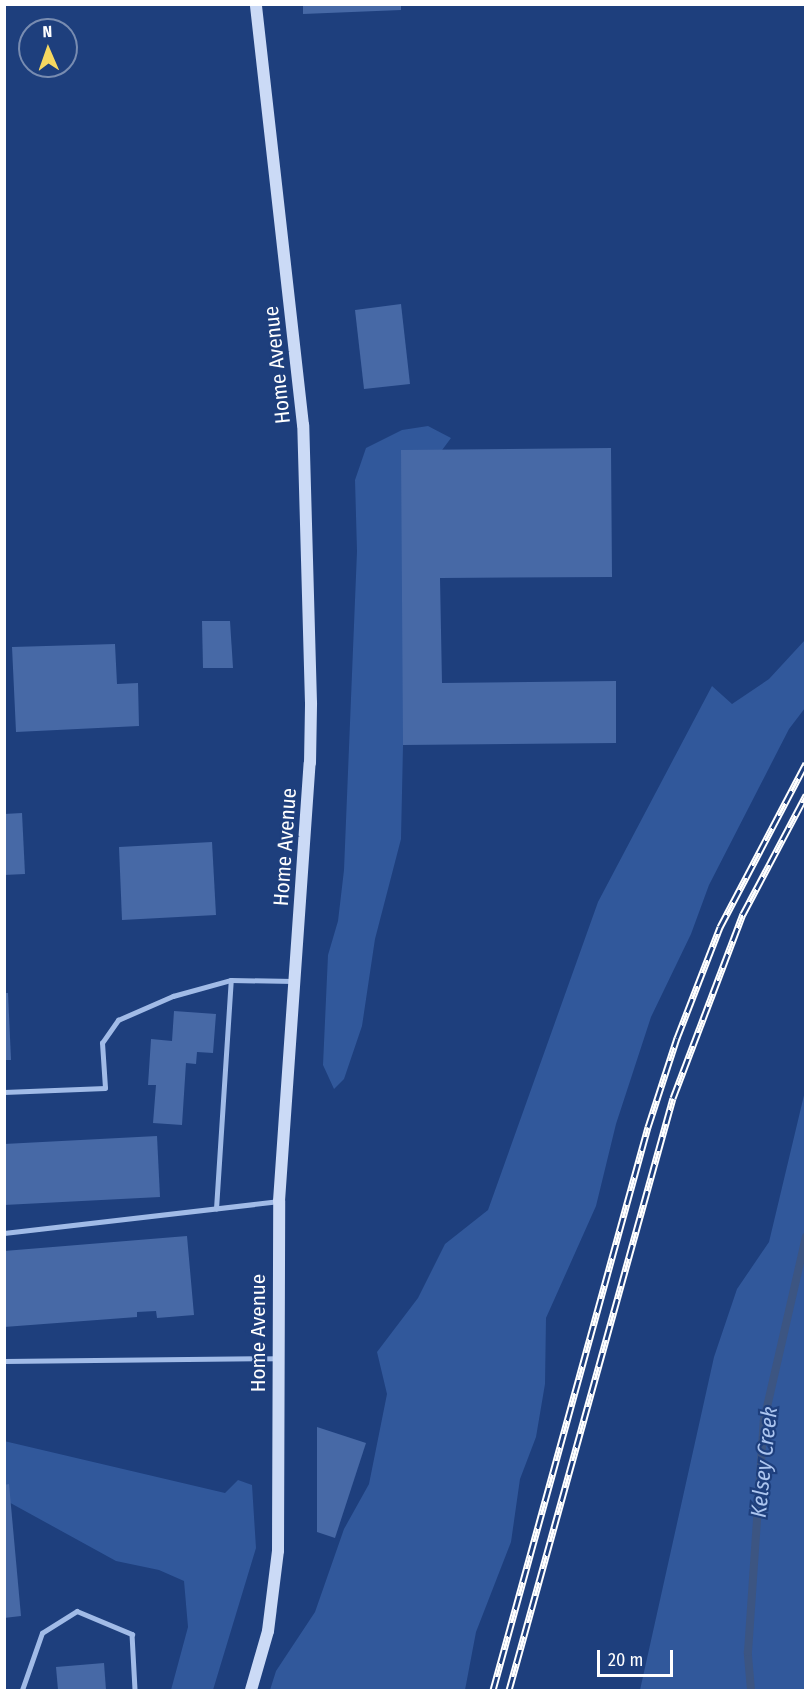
<!DOCTYPE html>
<style>
body{margin:0}
#map{position:relative;width:810px;height:1695px;overflow:hidden;background:#1e3f7d;font-family:"Fira Sans Condensed",sans-serif}
div>[style]{position:absolute}
[style*='--x']{left:calc(var(--x)*1px);top:calc(var(--y)*1px);width:calc(var(--w)*1px);rotate:calc(var(--a)*1deg)}
.green>*{inset:0;background:#31589b}
.stream>*{height:8px;margin:-4px;padding:0 4px;transform-origin:4px;border-radius:4px;background:#3c5582}
.building>*{inset:0;background:#4769a6}
.lane>*{height:4.5px;margin:-2.25px;padding:0 2.25px;transform-origin:2.25px;border-radius:2.25px;background:#a1bbe7}
.secondary>*{height:12px;margin:-6px;padding:0 6px;transform-origin:6px;border-radius:6px;background:#cbdaf6}
.rail>*{height:7px;margin-top:-3.5px;transform-origin:0;background:repeating-linear-gradient(90deg,#1e3f7d 0 14px,#fff 0 28px);box-sizing:border-box;border-block:2px solid #fff}
span{translate:-50% -50%;white-space:nowrap;text-align:center;line-height:1.15;-webkit-text-stroke:4.5px #1e3f7d;paint-order:stroke}
.street-label{font-size:21px;color:#fff}
.water-label{font-size:22px;color:#acc5ef;font-style:italic}
.frame{position:absolute;inset:0;border:6px solid #fff;pointer-events:none}
.north{position:absolute;left:18px;top:18px;width:60px;height:60px;box-sizing:border-box;background:#1e3f7d;border:2px solid #788cb1;border-radius:50%;rotate:358deg;font-size:16px;font-weight:700;line-height:24px;text-align:center;color:#fff}
.north::after{content:'';display:block;margin:auto;width:21px;height:27px;background:#f6d860;clip-path:polygon(50% 0,100% 100%,50% 72%,0 100%)}
.scale{position:absolute;left:597px;top:1650px;width:76px;height:27px;box-sizing:border-box;border:3px solid #fff;border-top:0;padding-left:8px;font-size:18px;line-height:21px;white-space:nowrap;color:#fff;-webkit-text-stroke:4px #1e3f7d;paint-order:stroke}
</style>
<div id="map">
<div class="green">
<i style="clip-path:polygon(428px 426px,451px 438px,425px 473px,404px 700px,401px 839px,375px 939px,362px 1026px,344px 1079px,334px 1089px,323px 1065px,328px 955px,338px 921px,344px 870px,357px 551px,355px 480px,366px 448px,402px 430px)"></i>
<i style="clip-path:polygon(805px 640px,805px 708px,789px 729px,709px 885px,691px 934px,651px 1017px,616px 1124px,596px 1206px,546px 1318px,545px 1384px,536px 1437px,520px 1479px,511px 1542px,476px 1632px,465px 1690px,270px 1690px,276px 1671px,315px 1612px,344px 1529px,369px 1484px,387px 1394px,377px 1352px,418px 1298px,445px 1244px,488px 1210px,598px 902px,712px 686px,732px 704px,769px 679px)"></i>
<i style="clip-path:polygon(805px 1091px,805px 1690px,640px 1690px,714px 1357px,737px 1289px,769px 1242px)"></i>
<i style="clip-path:polygon(4px 1441px,225px 1493px,238px 1480px,252px 1485px,256px 1548px,213px 1690px,171px 1690px,188px 1627px,184px 1581px,159px 1570px,116px 1561px,5px 1500px)"></i>
</div>
<div class="stream">
<i style="--x:751;--y:1690;--w:38;--a:-95"></i>
<i style="--x:748;--y:1652;--w:233;--a:-86.1"></i>
<i style="--x:764;--y:1420;--w:188;--a:-77.1"></i>
</div>
<div class="building">
<i style="clip-path:polygon(303px 4px,401px 4px,401px 10px,303px 14px)"></i>
<i style="clip-path:polygon(401px 304px,410px 384px,364px 389px,355px 310px)"></i>
<i style="clip-path:polygon(611px 448px,612px 577px,440px 578px,442px 683px,616px 681px,616px 743px,403px 745px,401px 450px)"></i>
<i style="clip-path:polygon(202px 621px,230px 621px,233px 668px,203px 668px)"></i>
<i style="clip-path:polygon(115px 644px,117px 684px,138px 683px,139px 726px,16px 732px,12px 647px)"></i>
<i style="clip-path:polygon(22px 813px,25px 874px,4px 875px,4px 814px)"></i>
<i style="clip-path:polygon(212px 842px,216px 915px,122px 920px,119px 847px)"></i>
<i style="clip-path:polygon(4px 993px,8px 993px,11px 1060px,4px 1060px)"></i>
<i style="clip-path:polygon(174px 1011px,216px 1014px,213px 1053px,197px 1052px,196px 1064px,186px 1063px,182px 1125px,153px 1123px,156px 1085px,148px 1085px,151px 1039px,172px 1041px)"></i>
<i style="clip-path:polygon(157px 1136px,160px 1197px,4px 1205px,4px 1144px)"></i>
<i style="clip-path:polygon(187px 1236px,194px 1315px,157px 1318px,156px 1311px,137px 1312px,137px 1317px,4px 1327px,4px 1251px)"></i>
<i style="clip-path:polygon(317px 1427px,366px 1443px,335px 1538px,317px 1532px)"></i>
<i style="clip-path:polygon(9px 1484px,21px 1616px,4px 1618px,4px 1485px)"></i>
<i style="clip-path:polygon(104px 1663px,106px 1690px,58px 1690px,56px 1667px)"></i>
</div>
<div class="lane">
<i style="--x:4;--y:1092;--w:101;--a:-2.3"></i>
<i style="--x:105;--y:1088;--w:45;--a:-93.8"></i>
<i style="--x:102;--y:1043;--w:28;--a:-55"></i>
<i style="--x:118;--y:1020;--w:60;--a:-23.6"></i>
<i style="--x:173;--y:996;--w:60;--a:-15.4"></i>
<i style="--x:216;--y:1209;--w:229;--a:-86.3"></i>
<i style="--x:231;--y:980;--w:62;--a:0.9"></i>
<i style="--x:4;--y:1233;--w:277;--a:-6.6"></i>
<i style="--x:4;--y:1361;--w:274;--a:-0.6"></i>
<i style="--x:22;--y:1690;--w:60;--a:-70.7"></i>
<i style="--x:42;--y:1633;--w:41;--a:-32.2"></i>
<i style="--x:77;--y:1611;--w:60;--a:22.7"></i>
<i style="--x:132;--y:1634;--w:56;--a:86.9"></i>
</div>
<div class="secondary">
<i style="--x:251;--y:1690;--w:61;--a:-73.9"></i>
<i style="--x:268;--y:1631;--w:81;--a:-82.9"></i>
<i style="--x:278;--y:1551;--w:350;--a:-89.8"></i>
<i style="--x:279;--y:1201;--w:439;--a:-86"></i>
<i style="--x:310;--y:763;--w:60;--a:-89"></i>
<i style="--x:311;--y:703;--w:278;--a:-91.6"></i>
<i style="--x:303;--y:425;--w:424;--a:-96.4"></i>
</div>
<div class="rail">
<i style="--x:493;--y:1690;--w:584;--a:-74.61"></i>
<i style="--x:648;--y:1127;--w:94;--a:-72"></i>
<i style="--x:677;--y:1038;--w:119;--a:-68.8"></i>
<i style="--x:720;--y:927;--w:185;--a:-62.3"></i>
<i style="--x:509;--y:1690;--w:614;--a:-74.52"></i>
<i style="--x:673;--y:1098;--w:197;--a:-69.2"></i>
<i style="--x:743;--y:914;--w:135;--a:-62.1"></i>
</div>
<div class="street-label">
<span style="left:277px;top:365px;rotate:-96deg">Home Avenue</span>
<span style="left:285px;top:847px;rotate:-86deg">Home Avenue</span>
<span style="left:258px;top:1333px;rotate:-90deg">Home Avenue</span>
</div>
<div class="water-label">
<span style="left:764px;top:1462px;rotate:-84deg">Kelsey Creek</span>
</div>
<div class="frame"></div>
<div class="north">N</div>
<div class="scale">20 m</div>
</div>
